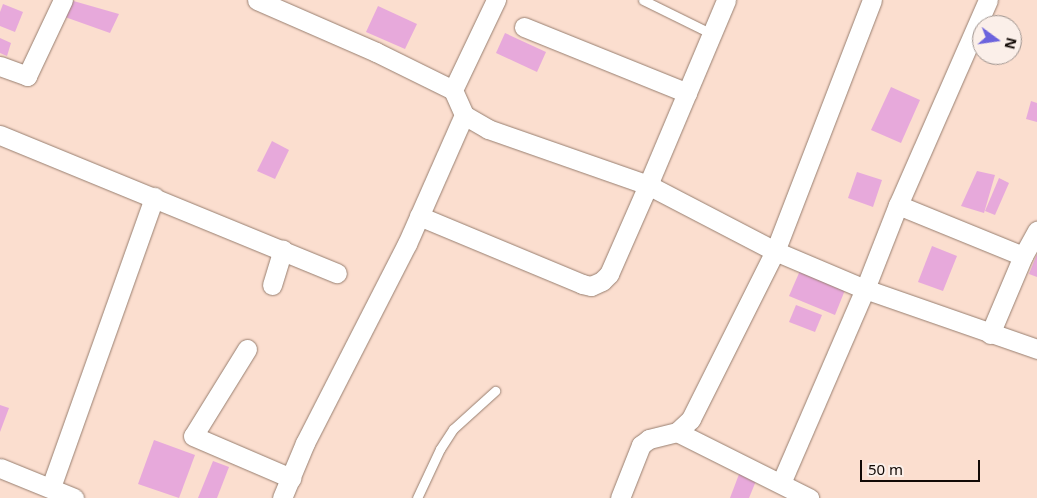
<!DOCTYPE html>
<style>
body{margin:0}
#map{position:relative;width:1037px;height:498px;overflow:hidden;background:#fbdecf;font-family:"Noto Sans",sans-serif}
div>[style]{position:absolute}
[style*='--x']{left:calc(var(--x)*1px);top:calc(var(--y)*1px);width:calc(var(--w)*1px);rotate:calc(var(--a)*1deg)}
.building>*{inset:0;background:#e7a9db}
.roads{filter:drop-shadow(0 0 1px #977e6f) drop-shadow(0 0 1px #977e6f)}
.lane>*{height:9px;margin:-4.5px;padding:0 4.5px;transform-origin:4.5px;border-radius:4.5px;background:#fff}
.street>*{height:19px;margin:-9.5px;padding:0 9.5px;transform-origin:9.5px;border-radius:9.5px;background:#fff}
span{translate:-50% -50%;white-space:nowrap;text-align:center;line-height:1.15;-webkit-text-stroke:5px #fbefe9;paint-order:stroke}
.north{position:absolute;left:972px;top:15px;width:50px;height:50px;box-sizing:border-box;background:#fbefe9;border:1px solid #9e938e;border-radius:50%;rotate:104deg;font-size:14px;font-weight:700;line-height:20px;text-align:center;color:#120905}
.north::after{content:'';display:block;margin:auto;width:18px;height:22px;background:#6c63dd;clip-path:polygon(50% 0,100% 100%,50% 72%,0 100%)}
.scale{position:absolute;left:860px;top:460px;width:120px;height:22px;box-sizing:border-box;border:2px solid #120905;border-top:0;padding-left:6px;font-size:15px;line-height:18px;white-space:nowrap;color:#120905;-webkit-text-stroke:4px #fbefe9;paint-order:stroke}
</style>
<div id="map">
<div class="building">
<i style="clip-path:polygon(70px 0,119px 14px,110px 33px,65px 17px)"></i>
<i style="clip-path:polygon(3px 4px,23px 12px,15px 32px,0 26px,0 12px)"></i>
<i style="clip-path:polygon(378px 6px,417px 24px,405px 49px,366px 32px)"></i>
<i style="clip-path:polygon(505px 33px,546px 52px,537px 72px,496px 53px)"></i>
<i style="clip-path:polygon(0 38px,11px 43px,7px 56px,0 53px)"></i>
<i style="clip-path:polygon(891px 87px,920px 100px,901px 143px,871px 130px)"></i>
<i style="clip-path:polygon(1031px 101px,1037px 103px,1037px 122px,1026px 119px)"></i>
<i style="clip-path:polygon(272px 141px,289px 150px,275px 179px,257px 171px)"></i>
<i style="clip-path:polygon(977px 171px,995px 175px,984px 213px,961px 206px)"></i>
<i style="clip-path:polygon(857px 172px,882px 180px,873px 207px,848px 198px)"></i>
<i style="clip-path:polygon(999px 178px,1009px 183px,995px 215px,985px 211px)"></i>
<i style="clip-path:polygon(932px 246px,957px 256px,943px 291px,918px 282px)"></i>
<i style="clip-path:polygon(1037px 254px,1037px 277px,1029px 274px)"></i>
<i style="clip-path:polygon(802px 266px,847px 285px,835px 315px,789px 296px)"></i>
<i style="clip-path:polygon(796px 305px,822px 315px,815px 332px,789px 322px)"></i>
<i style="clip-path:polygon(0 405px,9px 408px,0 432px)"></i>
<i style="clip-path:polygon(154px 440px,195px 455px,179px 498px,138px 484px)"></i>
<i style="clip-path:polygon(213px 461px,229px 467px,217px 498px,198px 498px)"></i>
<i style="clip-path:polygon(741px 469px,758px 476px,749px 498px,730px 498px)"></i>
</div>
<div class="roads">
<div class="lane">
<i style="--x:643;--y:0;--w:77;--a:26.2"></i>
<i style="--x:417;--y:498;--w:54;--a:-64.9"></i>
<i style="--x:440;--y:449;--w:24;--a:-57"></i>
<i style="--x:453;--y:429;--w:57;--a:-42.1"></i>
</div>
<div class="street">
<i style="--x:257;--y:0;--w:130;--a:23.6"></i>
<i style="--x:376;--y:52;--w:86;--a:26.3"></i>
<i style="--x:453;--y:90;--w:100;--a:-64.5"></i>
<i style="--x:872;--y:0;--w:269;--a:111.1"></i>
<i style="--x:775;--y:251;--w:98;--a:22.9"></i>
<i style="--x:865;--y:289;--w:182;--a:19.2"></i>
<i style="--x:524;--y:27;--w:176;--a:22"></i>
<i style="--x:0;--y:66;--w:29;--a:20"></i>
<i style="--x:27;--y:76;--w:84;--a:-64.7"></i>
<i style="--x:453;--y:90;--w:27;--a:66"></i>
<i style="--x:464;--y:115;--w:28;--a:30"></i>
<i style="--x:488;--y:129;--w:170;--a:19.3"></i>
<i style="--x:648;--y:185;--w:201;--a:-67.1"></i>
<i style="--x:0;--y:135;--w:364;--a:22.3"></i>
<i style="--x:898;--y:205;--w:135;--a:22.2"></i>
<i style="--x:419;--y:216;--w:177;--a:22.6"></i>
<i style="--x:582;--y:284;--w:9;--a:13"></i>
<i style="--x:591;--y:286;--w:12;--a:-24"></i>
<i style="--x:602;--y:281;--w:10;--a:-45"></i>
<i style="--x:609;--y:274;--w:97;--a:-66.3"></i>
<i style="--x:648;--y:185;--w:143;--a:27.5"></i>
<i style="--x:775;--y:251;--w:188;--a:116.6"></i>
<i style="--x:691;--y:419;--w:19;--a:137"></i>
<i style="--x:677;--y:432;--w:29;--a:166"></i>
<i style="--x:649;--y:439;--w:10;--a:143"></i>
<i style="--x:641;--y:445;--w:57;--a:111.6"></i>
<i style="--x:272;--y:285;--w:37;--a:-73"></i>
<i style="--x:990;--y:334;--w:85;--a:-67.1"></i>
<i style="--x:1023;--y:256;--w:29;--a:-61"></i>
<i style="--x:247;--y:349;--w:102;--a:121.8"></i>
<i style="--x:193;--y:436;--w:107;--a:23.2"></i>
<i style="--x:677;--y:432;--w:148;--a:26.6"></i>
<i style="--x:0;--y:468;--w:80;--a:22.1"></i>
<i style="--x:781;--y:483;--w:211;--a:-66.6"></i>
<i style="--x:865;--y:289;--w:90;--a:-68.6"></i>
<i style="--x:898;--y:205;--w:224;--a:-66.3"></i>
<i style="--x:51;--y:487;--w:308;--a:-70.4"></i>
<i style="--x:282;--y:498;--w:60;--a:-67.3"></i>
<i style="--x:305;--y:443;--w:224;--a:-62.9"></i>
<i style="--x:407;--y:244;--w:141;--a:-66.2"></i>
</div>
</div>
<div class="north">N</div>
<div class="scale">50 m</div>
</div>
